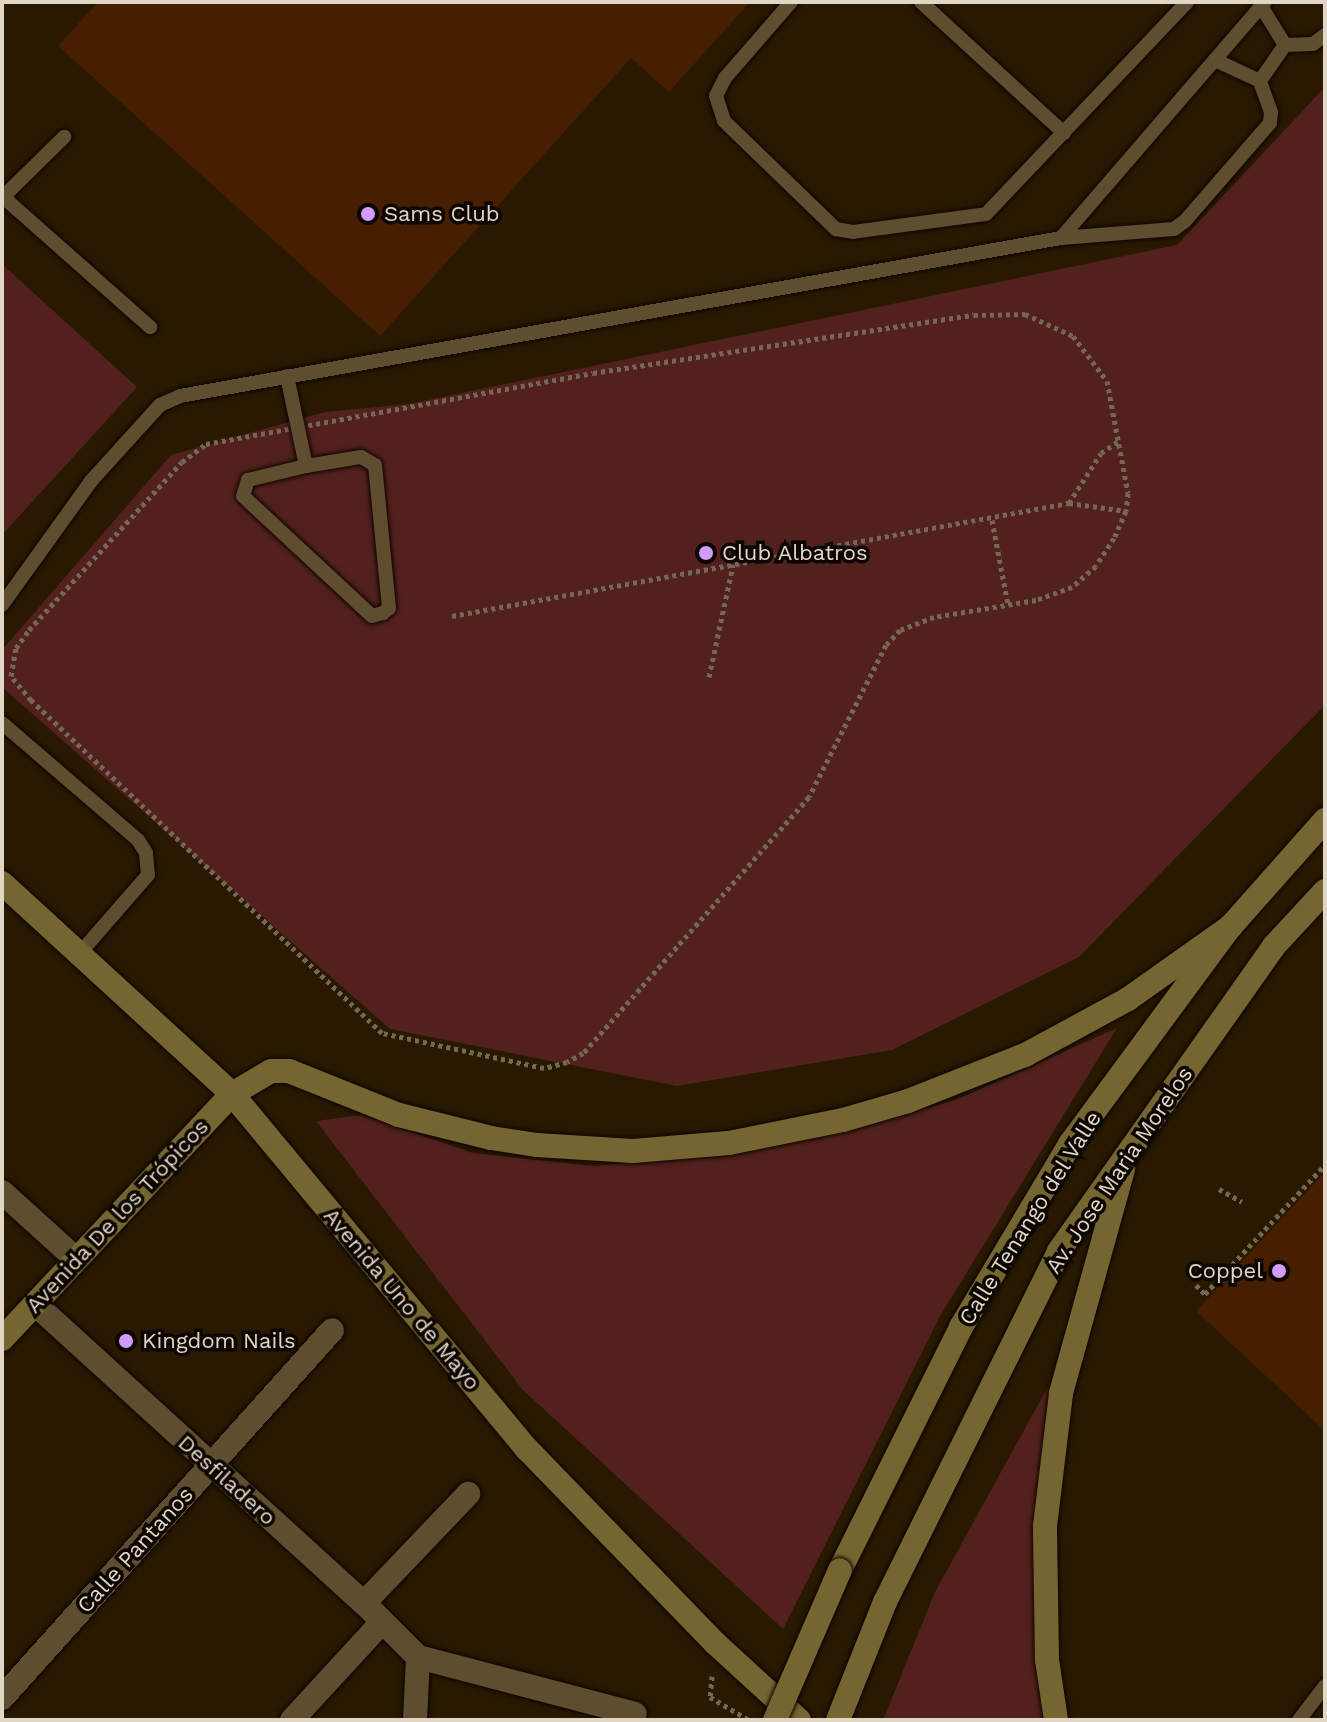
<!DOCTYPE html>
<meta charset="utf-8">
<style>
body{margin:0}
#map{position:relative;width:1327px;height:1722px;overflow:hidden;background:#281900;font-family:"Work Sans",sans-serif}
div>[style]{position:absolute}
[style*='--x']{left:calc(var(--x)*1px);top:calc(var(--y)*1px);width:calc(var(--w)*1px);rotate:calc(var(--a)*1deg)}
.green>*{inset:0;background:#52211d}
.building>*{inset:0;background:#461e00}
.path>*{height:5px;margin-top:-2.5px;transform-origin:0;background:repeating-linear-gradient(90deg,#756853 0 4px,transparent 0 8px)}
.roads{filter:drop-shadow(0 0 2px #100400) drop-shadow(0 0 2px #100400)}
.lane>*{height:14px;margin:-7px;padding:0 7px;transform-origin:7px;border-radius:7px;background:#5f4d30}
.street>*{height:24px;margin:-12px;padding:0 12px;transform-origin:12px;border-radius:12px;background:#5f4d30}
.secondary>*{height:24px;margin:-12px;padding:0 12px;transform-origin:12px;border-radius:12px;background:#756631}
.bridges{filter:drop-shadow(0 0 2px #100400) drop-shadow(0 0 2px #100400)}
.secondary-bridge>*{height:24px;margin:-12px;padding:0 12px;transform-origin:12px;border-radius:12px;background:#756631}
.dots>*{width:22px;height:22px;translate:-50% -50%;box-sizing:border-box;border:4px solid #0b0600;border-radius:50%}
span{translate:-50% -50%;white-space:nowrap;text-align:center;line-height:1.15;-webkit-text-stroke:7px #0b0600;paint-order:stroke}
.poi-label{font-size:22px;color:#e1d7c7}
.left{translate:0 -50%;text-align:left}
.right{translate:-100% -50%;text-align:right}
.street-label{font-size:22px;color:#e1d7c7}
.frame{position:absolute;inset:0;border:4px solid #e1d7c7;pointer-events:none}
</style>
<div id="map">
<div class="green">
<i style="clip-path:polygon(1325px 87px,1325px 705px,1079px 957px,892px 1050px,677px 1086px,390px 1029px,2px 687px,2px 650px,171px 455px,325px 412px,409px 404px,1177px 245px)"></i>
<i style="clip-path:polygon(2px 264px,137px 387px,2px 535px)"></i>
<i style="clip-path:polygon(1117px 1028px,940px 1316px,783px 1629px,523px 1390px,316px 1121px,362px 1115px,473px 1153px,595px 1166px,779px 1144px,872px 1125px,958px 1099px)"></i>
<i style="clip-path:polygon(1056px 1372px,1036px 1537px,1034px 1608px,1045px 1720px,883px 1720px,935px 1592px)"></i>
</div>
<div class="building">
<i style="clip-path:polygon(98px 2px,750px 2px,669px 92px,631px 58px,380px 336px,58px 46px)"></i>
<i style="clip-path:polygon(1322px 1175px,1325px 1178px,1325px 1431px,1196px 1311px)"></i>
</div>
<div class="path">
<i style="--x:1025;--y:314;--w:53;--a:24.6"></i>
<i style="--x:1073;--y:336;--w:56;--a:52.9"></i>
<i style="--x:1107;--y:381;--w:114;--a:79.4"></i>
<i style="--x:1128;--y:493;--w:18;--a:96"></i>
<i style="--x:1126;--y:511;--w:30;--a:114"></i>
<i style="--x:1114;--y:538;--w:33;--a:123"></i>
<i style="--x:1096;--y:566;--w:32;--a:139"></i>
<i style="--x:1072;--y:587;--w:38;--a:160"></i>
<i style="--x:1036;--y:600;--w:103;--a:170.5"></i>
<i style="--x:934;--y:617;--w:36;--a:159"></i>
<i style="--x:900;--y:630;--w:21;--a:133"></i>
<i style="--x:886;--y:645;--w:170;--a:116.9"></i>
<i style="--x:809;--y:797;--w:341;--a:131.4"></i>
<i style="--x:583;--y:1053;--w:18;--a:151"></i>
<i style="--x:567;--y:1062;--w:24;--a:165"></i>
<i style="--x:544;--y:1068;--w:166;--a:-167.8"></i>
<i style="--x:382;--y:1033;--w:484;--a:-136.5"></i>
<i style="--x:31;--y:700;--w:31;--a:-130"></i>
<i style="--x:11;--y:676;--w:28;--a:-80"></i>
<i style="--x:16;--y:648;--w:22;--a:-54"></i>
<i style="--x:29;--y:630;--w:227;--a:-47.7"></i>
<i style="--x:182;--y:462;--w:30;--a:-37"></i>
<i style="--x:206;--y:444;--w:393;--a:-10.4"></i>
<i style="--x:593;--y:373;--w:385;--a:-8.7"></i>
<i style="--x:974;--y:315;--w:51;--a:-1.1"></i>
<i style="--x:1069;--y:503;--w:58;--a:8"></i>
<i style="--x:992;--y:520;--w:86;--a:79.3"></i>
<i style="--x:452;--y:616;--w:627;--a:-10.38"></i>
<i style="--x:1069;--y:503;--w:59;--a:-57.4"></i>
<i style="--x:1101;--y:453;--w:23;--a:-34"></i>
<i style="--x:709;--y:677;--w:115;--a:-77.9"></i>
<i style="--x:1219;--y:1189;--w:26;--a:29"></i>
<i style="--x:1196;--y:1285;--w:13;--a:45"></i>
<i style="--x:1205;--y:1294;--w:176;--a:-47.1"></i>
<i style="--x:712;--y:1676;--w:21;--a:95"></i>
<i style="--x:710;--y:1697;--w:45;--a:30.5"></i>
</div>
<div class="roads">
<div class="lane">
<i style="--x:791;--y:2;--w:101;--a:131"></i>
<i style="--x:725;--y:78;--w:20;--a:117"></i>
<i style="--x:716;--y:96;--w:26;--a:72"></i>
<i style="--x:724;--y:121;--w:156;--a:44"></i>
<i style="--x:836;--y:229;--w:17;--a:10"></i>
<i style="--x:853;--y:232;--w:134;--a:-7.7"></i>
<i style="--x:986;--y:214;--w:292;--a:-46.5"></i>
<i style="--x:921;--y:2;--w:194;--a:42.5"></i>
<i style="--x:1285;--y:45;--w:28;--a:-2"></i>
<i style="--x:1313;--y:44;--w:15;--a:-37"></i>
<i style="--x:1260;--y:81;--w:44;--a:-55.2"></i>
<i style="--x:1285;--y:45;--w:46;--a:-121.6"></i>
<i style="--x:2;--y:196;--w:198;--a:41.5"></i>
<i style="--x:3;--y:197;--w:86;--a:-44.5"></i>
<i style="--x:1061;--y:238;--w:113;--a:-4.6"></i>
<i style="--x:1174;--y:229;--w:14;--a:-36"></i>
<i style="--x:1185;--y:221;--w:130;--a:-49.1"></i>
<i style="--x:1270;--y:123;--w:11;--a:-85"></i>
<i style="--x:1271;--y:112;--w:33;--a:-110"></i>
<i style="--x:1260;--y:81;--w:50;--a:-155"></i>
<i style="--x:287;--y:376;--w:92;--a:78.1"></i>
<i style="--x:306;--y:466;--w:56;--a:-9.3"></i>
<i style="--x:361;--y:457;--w:16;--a:30"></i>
<i style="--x:375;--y:465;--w:144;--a:84.4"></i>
<i style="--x:389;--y:608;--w:8;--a:140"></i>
<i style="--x:383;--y:613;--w:11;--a:165"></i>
<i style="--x:372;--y:616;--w:176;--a:-137.1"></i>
<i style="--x:243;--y:496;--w:17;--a:-73"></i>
<i style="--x:248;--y:480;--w:60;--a:-13.6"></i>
<i style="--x:2;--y:605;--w:153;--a:-54.3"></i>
<i style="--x:91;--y:481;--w:103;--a:-47.8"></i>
<i style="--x:160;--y:405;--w:22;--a:-24"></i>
<i style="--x:180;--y:396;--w:895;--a:-10.17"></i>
<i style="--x:1061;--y:238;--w:312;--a:-49.2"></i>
<i style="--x:2;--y:723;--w:179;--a:40.7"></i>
<i style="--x:138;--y:840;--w:15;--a:58"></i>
<i style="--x:146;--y:853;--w:22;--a:85"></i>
<i style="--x:148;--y:875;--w:105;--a:131.1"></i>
<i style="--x:1299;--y:1720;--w:43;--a:-52.6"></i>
</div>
<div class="street">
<i style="--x:2;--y:1192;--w:100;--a:42.2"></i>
<i style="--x:35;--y:1304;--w:445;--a:42.3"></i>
<i style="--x:364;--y:1603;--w:76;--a:45"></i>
<i style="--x:418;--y:1657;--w:224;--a:14.7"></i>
<i style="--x:364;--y:1603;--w:151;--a:-46.3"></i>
<i style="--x:2;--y:1698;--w:494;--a:-48.1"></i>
<i style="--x:292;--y:1720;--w:133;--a:-47.4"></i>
<i style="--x:415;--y:1720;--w:63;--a:-87.3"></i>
</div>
<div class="secondary">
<i style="--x:2;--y:883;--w:312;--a:42.5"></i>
<i style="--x:232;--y:1094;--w:462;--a:50.3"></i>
<i style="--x:527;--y:1449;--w:270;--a:45.9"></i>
<i style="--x:715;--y:1643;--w:114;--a:42.5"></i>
<i style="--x:2;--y:1339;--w:336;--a:-46.8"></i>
<i style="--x:232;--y:1094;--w:45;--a:-30.5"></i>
<i style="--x:271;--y:1071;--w:18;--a:0"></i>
<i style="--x:289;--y:1071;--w:118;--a:21.8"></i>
<i style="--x:399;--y:1115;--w:95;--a:14"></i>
<i style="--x:491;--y:1138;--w:47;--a:8.7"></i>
<i style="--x:537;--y:1145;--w:96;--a:3.6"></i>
<i style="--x:633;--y:1151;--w:96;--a:-4.8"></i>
<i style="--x:729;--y:1143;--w:116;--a:-11.4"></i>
<i style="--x:843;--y:1120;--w:68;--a:-16.3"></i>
<i style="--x:908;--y:1101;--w:126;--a:-21.5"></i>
<i style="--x:1025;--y:1055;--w:117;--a:-28.5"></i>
<i style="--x:1128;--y:999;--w:126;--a:-35.3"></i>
<i style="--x:840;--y:1570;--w:271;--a:-63.5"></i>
<i style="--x:961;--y:1327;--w:213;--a:-59.2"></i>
<i style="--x:1070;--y:1144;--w:271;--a:-53.6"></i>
<i style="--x:1231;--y:926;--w:142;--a:-48.4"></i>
<i style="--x:838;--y:1720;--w:127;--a:-68.3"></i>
<i style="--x:885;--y:1602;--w:392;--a:-63.6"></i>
<i style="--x:1059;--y:1251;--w:373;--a:-54.8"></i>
<i style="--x:1274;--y:946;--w:75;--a:-47.2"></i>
<i style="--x:1056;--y:1720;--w:61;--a:-98.5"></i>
<i style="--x:1047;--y:1660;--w:134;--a:-90.9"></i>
<i style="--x:1045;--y:1526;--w:134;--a:-83.1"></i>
<i style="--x:1061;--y:1393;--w:232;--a:-74.5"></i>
</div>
</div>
<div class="bridges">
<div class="secondary-bridge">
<i style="--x:775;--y:1720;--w:163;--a:-66.6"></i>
</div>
</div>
<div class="dots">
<i style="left:368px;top:214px;background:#d19dfd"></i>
<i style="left:706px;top:553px;background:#d19dfd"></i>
<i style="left:1279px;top:1271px;background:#d19dfd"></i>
<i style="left:126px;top:1341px;background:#d19dfd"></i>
</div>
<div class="poi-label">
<span class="left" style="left:384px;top:214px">Sams Club</span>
<span class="left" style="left:722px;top:553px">Club Albatros</span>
<span class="right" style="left:1263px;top:1271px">Coppel</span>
<span class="left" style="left:142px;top:1341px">Kingdom Nails</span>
</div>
<div class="street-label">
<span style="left:1119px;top:1170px;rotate:-56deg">Av. Jose Maria Morelos</span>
<span style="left:117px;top:1216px;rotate:-47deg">Avenida De los Trópicos</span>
<span style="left:1030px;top:1218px;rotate:-58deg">Calle Tenango del Valle</span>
<span style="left:402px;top:1299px;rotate:50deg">Avenida Uno de Mayo</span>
<span style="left:227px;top:1480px;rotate:42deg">Desfiladero</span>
<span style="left:135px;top:1550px;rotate:-48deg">Calle Pantanos</span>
</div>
<div class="frame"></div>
</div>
